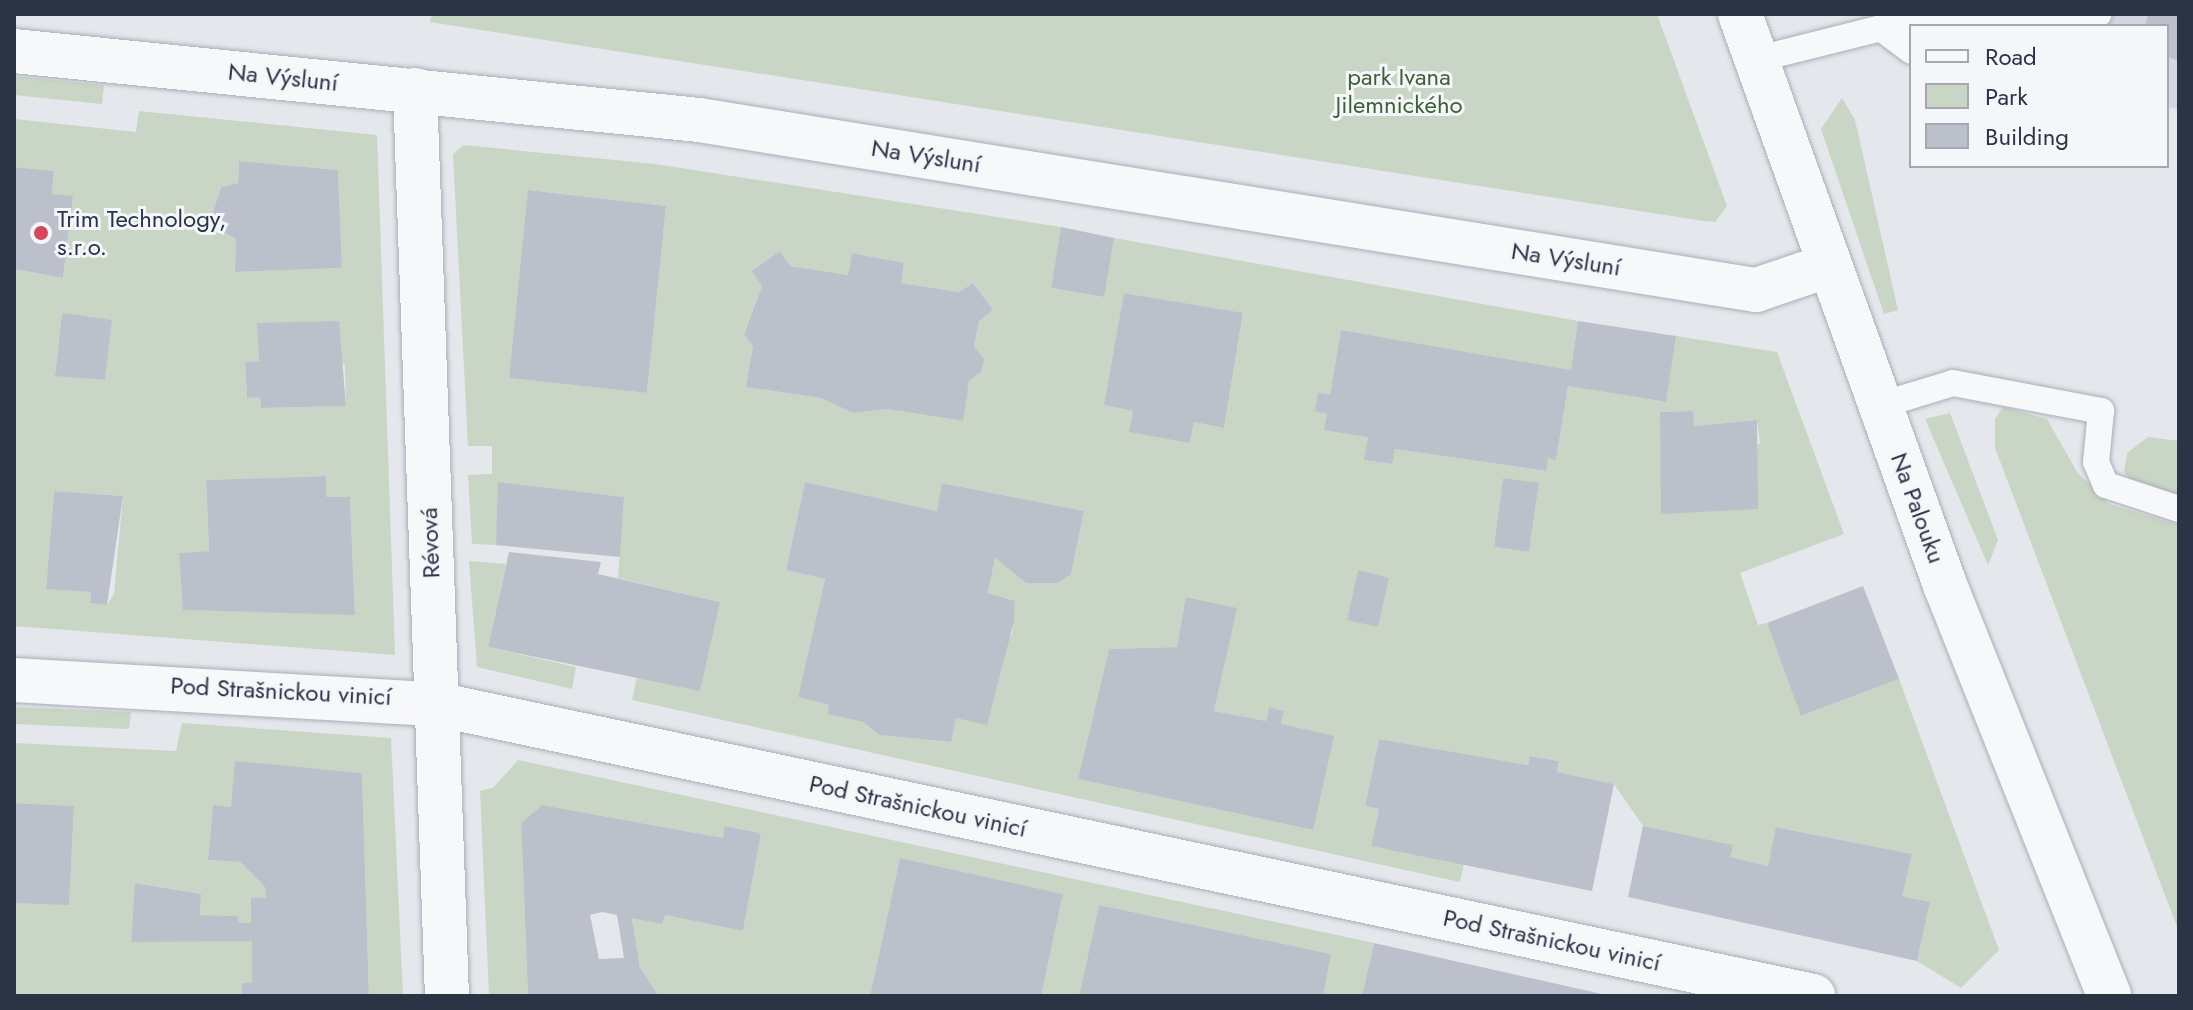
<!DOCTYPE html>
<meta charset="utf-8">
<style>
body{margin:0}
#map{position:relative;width:2193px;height:1010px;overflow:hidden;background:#e4e7ec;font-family:Jost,sans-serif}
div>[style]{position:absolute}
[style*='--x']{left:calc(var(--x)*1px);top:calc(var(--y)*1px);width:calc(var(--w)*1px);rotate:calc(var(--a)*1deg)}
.built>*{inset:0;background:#d2d6de}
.green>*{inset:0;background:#c9d6c5}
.building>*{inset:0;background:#bbc0ca}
.roads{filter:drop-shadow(0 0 2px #a9aeb7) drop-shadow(0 0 2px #a9aeb7)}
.service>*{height:26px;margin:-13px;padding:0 13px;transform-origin:13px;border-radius:13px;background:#f7f8fa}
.minor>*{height:44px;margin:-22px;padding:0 22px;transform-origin:22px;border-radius:22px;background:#f7f8fa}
.tertiary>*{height:44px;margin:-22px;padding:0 22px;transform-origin:22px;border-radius:22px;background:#f7f8fa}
.dots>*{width:22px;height:22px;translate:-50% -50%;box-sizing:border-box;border:4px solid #f4f6f9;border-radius:50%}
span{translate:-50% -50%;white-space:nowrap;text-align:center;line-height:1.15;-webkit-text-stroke:6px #f4f6f9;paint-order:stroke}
.street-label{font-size:24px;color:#2b3445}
.park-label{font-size:24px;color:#3f6138}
.poi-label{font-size:24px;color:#2b3445}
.left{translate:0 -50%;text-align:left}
.frame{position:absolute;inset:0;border:16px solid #2b3445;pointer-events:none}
.legend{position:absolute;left:1909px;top:24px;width:260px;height:144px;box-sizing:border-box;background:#f4f6f9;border:2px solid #a4a8b1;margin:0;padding:10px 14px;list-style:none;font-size:24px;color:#2b3445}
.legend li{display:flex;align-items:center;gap:16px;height:40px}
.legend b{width:40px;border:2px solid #a4a8b1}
</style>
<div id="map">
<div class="built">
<i style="clip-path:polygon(1897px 14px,2179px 14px,2179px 109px,2167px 107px,2167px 26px,1913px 26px)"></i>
</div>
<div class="green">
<i style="clip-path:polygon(432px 14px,1657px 14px,1727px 206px,1715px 222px,1704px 221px,430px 22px)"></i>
<i style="clip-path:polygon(14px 76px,104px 85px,102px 104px,14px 95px)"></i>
<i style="clip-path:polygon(1842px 98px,1855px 120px,1898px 310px,1884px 314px,1821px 129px)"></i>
<i style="clip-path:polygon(evenodd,139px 111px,377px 135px,395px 655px,14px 626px,14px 269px,63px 278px,73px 197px,52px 194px,54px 171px,14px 167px,14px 119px,136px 132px,139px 111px,239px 161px,338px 170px,342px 268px,235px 272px,236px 239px,218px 229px,213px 212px,221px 187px,238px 183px,239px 161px,139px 111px,62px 314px,111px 320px,105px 380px,55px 375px,62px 314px,139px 111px,258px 323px,345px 365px,346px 406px,261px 408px,260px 397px,247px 397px,245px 363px,259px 361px,258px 323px,139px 111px,325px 476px,326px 497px,350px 497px,355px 614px,184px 610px,179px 553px,209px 551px,206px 480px,325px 476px,139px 111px,54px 491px,123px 496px,114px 594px,107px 605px,90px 603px,91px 592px,46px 588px,54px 491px)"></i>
<i style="clip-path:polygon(evenodd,464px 145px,655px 164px,1061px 227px,1051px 288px,1103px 297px,1114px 238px,1578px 321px,1571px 370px,1341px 330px,1327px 414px,1368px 437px,1365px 460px,1391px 464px,1395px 449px,1545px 471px,1548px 458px,1556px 459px,1568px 386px,1665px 402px,1676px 336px,1777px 352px,1844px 534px,1740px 573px,1758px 625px,1767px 623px,1802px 716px,1899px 679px,1999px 950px,1961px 988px,1917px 961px,1930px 902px,1902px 896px,1911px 854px,1777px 827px,1768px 866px,1730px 857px,1732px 845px,1643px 826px,1614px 784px,1557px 772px,1559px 761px,1531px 756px,1528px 765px,1379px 739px,1365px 806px,1379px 809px,1371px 846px,1464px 863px,1460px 882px,632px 700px,637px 677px,720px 602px,618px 578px,624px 497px,499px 483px,496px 545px,472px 544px,468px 475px,492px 474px,492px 446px,468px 446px,453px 154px,464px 145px,529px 190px,666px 206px,647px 393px,509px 378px,529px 190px,464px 145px,780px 251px,790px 266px,848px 275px,852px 253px,904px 263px,901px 283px,959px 292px,973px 283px,993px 310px,979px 321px,974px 347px,981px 372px,969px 381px,962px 421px,887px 409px,853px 413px,821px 398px,747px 387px,753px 346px,744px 333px,762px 286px,753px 271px,780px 251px,464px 145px,1125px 293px,1243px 314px,1224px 428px,1194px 422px,1190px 443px,1133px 411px,1104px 405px,1125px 293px,464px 145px,1692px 411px,1694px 426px,1757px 420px,1760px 443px,1661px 514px,1661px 412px,1692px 411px,464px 145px,1503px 478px,1539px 484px,1529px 552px,1494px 547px,1503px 478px,464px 145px,805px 482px,937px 511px,943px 483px,1084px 511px,1071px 574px,1058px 583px,1026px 583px,995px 558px,988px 593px,1015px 601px,1012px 634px,956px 718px,950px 742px,879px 735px,863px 722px,827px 714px,829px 705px,798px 697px,825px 579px,786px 570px,805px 482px,464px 145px,1358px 571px,1388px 578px,1378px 626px,1347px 620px,1358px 571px,464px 145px,1187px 597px,1236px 608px,1214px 711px,1266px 721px,1269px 707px,1284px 711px,1281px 724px,1296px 728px,1313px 830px,1078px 779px,1109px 649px,1177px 647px,1187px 597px)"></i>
<i style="clip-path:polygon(2003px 407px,2047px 419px,2077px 472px,2109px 504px,2179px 525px,2179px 932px,1995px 448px,1995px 419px)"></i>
<i style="clip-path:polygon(1950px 413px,1998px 540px,1988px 565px,1925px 419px)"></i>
<i style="clip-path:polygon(2148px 437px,2179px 441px,2179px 495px,2135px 485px,2124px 472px,2127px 453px)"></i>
<i style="clip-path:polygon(469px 561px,506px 564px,488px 647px,576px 667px,572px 689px,477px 667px)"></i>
<i style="clip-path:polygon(14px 707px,131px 712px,129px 729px,14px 724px)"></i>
<i style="clip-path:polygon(182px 723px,391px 738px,403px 996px,369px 996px,362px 773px,236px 762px,231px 807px,213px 806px,208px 860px,240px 862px,265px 887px,266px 898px,251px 898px,251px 923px,239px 923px,238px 916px,200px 915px,201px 894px,136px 883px,131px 941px,252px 941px,252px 982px,242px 983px,242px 996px,14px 996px,14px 903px,69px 904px,74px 806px,14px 803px,14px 743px,176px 751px)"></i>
<i style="clip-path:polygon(518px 760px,1374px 943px,1362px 996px,1323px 996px,1331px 954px,1099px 905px,1079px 996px,1041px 996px,1063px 894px,900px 858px,870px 996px,659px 996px,640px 968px,632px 918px,665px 915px,743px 931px,761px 833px,726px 826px,723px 838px,542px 805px,521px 823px,528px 996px,489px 996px,480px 791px,493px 788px)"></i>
</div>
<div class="building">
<i style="clip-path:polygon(2148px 14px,2179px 14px,2179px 60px,2167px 57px,2167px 26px,2145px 26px)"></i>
<i style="clip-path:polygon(239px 161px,338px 170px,342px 268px,235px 272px,236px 239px,218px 229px,213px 212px,221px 187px,238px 183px)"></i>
<i style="clip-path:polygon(14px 167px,54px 171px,52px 194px,73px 196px,63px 278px,14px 269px)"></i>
<i style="clip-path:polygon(528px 190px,666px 206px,647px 393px,509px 378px)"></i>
<i style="clip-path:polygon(1061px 227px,1114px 238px,1104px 297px,1051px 288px)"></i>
<i style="clip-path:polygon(780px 251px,790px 266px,848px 275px,852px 253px,904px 263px,901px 283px,959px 292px,973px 283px,993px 310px,979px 321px,974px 347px,984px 359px,981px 372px,969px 381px,963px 421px,887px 409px,853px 413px,821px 398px,746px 387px,753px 346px,744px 334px,762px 286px,752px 271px)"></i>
<i style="clip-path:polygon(1124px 293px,1243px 313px,1224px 428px,1194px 422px,1190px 443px,1129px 432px,1133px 411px,1104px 405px)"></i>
<i style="clip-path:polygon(62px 313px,112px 320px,105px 380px,55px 376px)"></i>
<i style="clip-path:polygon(339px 321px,346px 406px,261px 408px,260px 397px,247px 398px,245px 362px,259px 361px,257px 323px)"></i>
<i style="clip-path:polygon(1578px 321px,1676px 336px,1666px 402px,1568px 386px,1556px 460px,1548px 458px,1546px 471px,1395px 449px,1392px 464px,1364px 460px,1368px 437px,1324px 430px,1327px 414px,1315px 411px,1318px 393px,1330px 395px,1341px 330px,1571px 370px)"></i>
<i style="clip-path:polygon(1693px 411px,1694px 426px,1757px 420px,1758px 509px,1661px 514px,1660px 412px)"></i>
<i style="clip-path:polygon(326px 476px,326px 497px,350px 497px,355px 615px,183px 610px,179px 553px,209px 551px,206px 480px)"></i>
<i style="clip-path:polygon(1503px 478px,1539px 483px,1529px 552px,1494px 547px)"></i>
<i style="clip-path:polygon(498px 482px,624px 497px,620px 557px,496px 545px)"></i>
<i style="clip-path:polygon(805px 482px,937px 511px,942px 483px,1084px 511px,1071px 574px,1058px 583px,1026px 583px,995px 558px,988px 593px,1015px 601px,1014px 621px,987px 725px,956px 718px,951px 742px,879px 735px,863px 722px,827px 714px,829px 705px,798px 697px,825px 579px,786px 570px)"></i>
<i style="clip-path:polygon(54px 491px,123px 496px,107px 605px,90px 603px,91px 592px,46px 589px)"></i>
<i style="clip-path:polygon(509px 552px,601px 562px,598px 574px,720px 602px,700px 691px,488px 647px)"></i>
<i style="clip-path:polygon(1358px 570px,1389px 578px,1378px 627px,1347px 620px)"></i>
<i style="clip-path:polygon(1863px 586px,1899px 679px,1801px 716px,1767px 623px)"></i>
<i style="clip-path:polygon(1186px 597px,1237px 608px,1214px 711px,1266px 721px,1269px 707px,1284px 711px,1281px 724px,1334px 736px,1313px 830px,1078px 779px,1109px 649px,1177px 647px)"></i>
<i style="clip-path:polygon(1379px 739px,1528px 765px,1530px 756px,1559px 761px,1557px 772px,1614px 784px,1592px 891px,1371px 846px,1379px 809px,1365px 806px)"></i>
<i style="clip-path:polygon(235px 761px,362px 773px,369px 996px,242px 996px,242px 983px,252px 982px,252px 941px,131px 942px,135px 883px,201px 894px,200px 915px,238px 916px,239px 923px,251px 923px,251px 898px,266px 898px,265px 887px,240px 862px,208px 860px,213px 805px,231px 807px)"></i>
<i style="clip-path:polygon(14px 803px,74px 806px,69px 905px,14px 903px)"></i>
<i style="clip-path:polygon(evenodd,542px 805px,723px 838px,725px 826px,761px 833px,743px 931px,665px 915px,662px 924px,632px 918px,640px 968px,659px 996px,528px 996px,521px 823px,542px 805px,602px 912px,617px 915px,624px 958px,599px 959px,590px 915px,602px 912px)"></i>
<i style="clip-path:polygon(1643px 826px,1733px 845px,1730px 857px,1768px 866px,1776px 827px,1912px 854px,1902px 896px,1930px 902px,1917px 961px,1628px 897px)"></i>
<i style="clip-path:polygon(900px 858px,1063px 894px,1041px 996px,870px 996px)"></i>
<i style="clip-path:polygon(1099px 905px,1331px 954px,1323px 996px,1079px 996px)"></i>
<i style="clip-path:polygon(1374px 943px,1606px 995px,1606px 996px,1362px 996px)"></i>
</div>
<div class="roads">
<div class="service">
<i style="--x:1881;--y:28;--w:38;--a:37"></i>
<i style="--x:1754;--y:60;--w:131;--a:-14.1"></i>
<i style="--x:1881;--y:28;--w:218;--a:-3.7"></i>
<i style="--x:1881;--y:405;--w:75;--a:-17"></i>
<i style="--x:1953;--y:383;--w:151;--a:10.7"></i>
<i style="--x:2101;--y:411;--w:51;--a:95.6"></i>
<i style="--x:2096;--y:462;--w:25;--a:67"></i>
<i style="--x:2106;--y:485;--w:77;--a:18.2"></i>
</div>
<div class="minor">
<i style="--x:14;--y:51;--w:688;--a:5.75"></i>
<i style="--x:699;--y:120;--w:1071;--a:9.14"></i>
<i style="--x:1756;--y:290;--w:78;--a:-18.7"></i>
<i style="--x:415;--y:90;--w:907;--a:87.98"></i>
<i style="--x:14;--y:680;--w:423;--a:3.3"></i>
<i style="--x:436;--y:704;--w:1408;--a:11.97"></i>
</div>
<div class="tertiary">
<i style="--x:1740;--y:14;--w:607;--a:70.25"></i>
<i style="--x:1945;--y:585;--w:443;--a:68.2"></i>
</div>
</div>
<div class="dots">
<i style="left:41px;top:233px;background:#d1495b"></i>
</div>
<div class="street-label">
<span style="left:283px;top:77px;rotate:6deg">Na Výsluní</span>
<span style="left:926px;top:156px;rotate:9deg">Na Výsluní</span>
<span style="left:1566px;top:259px;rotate:9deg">Na Výsluní</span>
<span style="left:1918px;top:508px;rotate:70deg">Na Palouku</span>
<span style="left:430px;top:543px;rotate:-92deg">Révová</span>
<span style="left:281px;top:691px;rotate:3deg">Pod Strašnickou vinicí</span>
<span style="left:918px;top:806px;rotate:12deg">Pod Strašnickou vinicí</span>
<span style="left:1552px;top:940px;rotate:12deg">Pod Strašnickou vinicí</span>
</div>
<div class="park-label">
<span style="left:1399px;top:91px">park Ivana<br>Jilemnického</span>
</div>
<div class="poi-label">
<span class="left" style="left:57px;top:233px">Trim Technology,<br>s.r.o.</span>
</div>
<div class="frame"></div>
<ul class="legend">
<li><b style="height:10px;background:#f7f8fa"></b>Road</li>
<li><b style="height:22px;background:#c9d6c5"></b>Park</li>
<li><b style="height:22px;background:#bbc0ca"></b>Building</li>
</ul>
</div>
